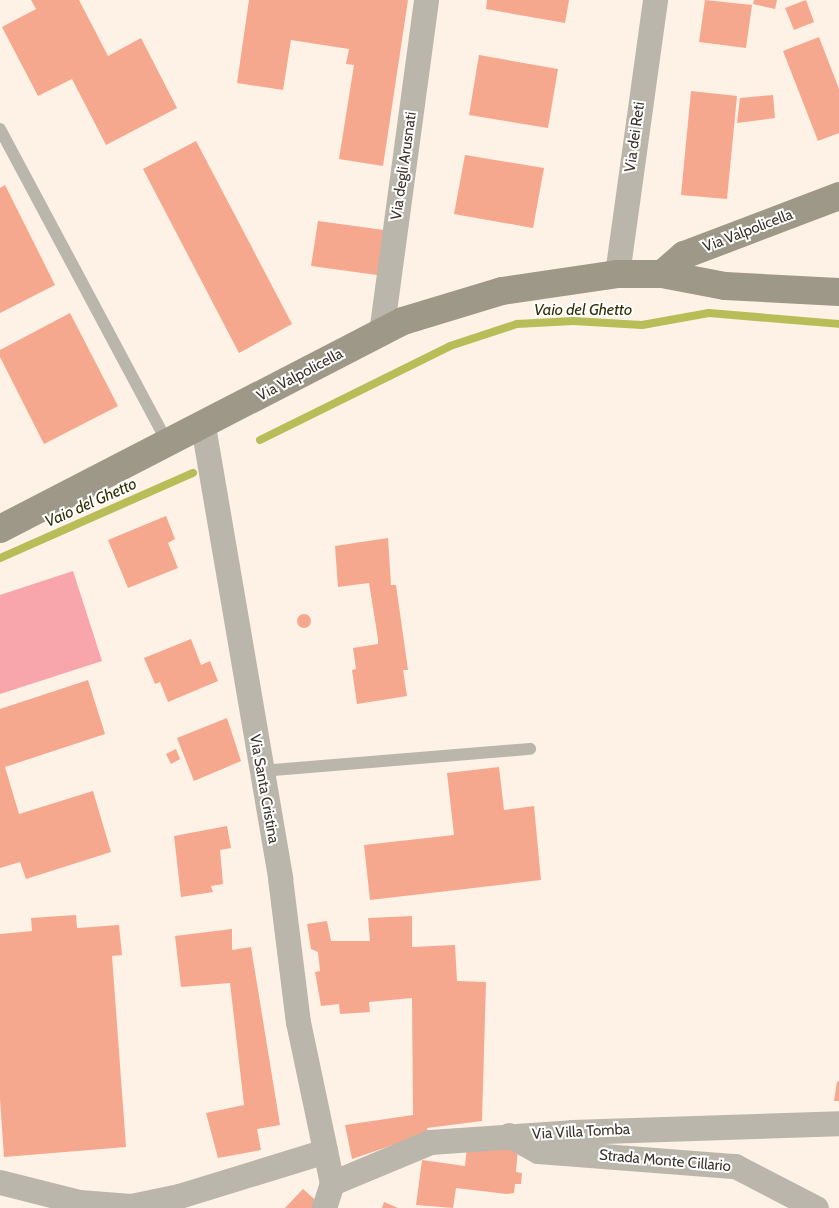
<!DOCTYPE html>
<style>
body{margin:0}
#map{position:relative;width:839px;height:1208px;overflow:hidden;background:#fef1e6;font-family:Cabin,sans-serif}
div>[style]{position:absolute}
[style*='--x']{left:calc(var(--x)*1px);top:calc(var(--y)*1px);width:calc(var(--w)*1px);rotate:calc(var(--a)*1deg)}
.green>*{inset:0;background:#f8a6ab}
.stream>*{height:8px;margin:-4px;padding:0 4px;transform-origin:4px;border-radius:4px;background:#b9bd57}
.building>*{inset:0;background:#f6a88e}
.round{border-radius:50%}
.lane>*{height:12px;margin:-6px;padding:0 6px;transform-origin:6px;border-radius:6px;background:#bab6ab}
.street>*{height:25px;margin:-12.5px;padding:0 12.5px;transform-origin:12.5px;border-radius:12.5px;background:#bab6ab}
.secondary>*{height:28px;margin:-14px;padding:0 14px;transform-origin:14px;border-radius:14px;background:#9e9888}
span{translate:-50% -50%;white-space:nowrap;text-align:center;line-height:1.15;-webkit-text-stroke:4px #fff;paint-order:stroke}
.street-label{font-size:15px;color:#3b322b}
.water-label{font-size:16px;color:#303104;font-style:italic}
</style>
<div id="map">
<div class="green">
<i style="clip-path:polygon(73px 571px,102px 661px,0 694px,0 595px)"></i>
</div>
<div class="stream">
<i style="--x:260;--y:440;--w:212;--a:-26.3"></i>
<i style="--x:450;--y:346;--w:71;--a:-18.2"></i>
<i style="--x:517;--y:324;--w:56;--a:-3.1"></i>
<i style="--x:573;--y:321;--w:69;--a:3.3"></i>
<i style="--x:642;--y:325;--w:68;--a:-10.2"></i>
<i style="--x:709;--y:313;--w:130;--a:4.8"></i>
<i style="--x:0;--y:558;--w:211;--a:-23.8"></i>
</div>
<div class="building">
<i style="clip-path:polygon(31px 0,79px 0,108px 56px,141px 38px,177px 108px,106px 145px,72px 79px,38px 96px,2px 27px,36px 9px)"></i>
<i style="clip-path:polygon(249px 0,408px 0,383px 166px,339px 159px,354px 65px,346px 64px,349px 49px,291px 40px,283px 90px,237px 83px)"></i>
<i style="clip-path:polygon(487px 0,569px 0,565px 23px,486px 9px)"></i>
<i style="clip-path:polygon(705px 0,752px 5px,746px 48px,699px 42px)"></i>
<i style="clip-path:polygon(754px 0,777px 0,775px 9px,753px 4px)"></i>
<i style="clip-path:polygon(806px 0,814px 22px,794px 30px,785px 8px)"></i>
<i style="clip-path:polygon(819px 37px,839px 89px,839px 133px,818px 141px,783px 51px)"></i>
<i style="clip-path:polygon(479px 55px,558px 69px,548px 128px,469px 115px)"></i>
<i style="clip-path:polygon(691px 91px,737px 96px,727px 199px,681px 195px)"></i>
<i style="clip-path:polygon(773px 95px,775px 118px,737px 123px,740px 98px)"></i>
<i style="clip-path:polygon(196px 141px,292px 324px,239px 353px,143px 169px)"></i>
<i style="clip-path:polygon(465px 155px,544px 168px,533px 228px,454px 214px)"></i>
<i style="clip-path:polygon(5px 185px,55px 285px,0 313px,0 188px)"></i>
<i style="clip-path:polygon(318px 221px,384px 230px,377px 275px,311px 266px)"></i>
<i style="clip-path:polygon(70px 313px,118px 406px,44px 444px,0 357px,0 350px)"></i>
<i style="clip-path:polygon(166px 516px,175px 539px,168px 543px,178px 568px,128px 588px,108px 540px)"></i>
<i style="clip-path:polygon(388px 538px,391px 585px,396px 585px,408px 670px,403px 670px,407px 696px,357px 704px,352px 670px,356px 669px,353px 648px,378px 644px,378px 639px,369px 583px,338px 587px,335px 546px)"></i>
<i class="round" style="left:297px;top:614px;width:14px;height:14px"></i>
<i style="clip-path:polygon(191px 639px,201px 665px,210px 661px,218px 681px,168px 702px,160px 682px,155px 684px,144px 658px)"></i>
<i style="clip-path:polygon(88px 680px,105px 734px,5px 767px,19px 814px,93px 791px,111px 852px,26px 879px,20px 862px,0 868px,0 709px)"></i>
<i style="clip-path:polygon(227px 718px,241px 761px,194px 781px,177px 738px)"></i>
<i style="clip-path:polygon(176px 749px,180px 759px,171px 764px,166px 754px)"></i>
<i style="clip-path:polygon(499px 767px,504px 810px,534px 806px,541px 880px,370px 900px,364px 845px,454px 835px,447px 773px)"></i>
<i style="clip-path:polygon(227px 826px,231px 848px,220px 850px,223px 884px,211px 886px,213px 892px,181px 897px,174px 836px)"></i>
<i style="clip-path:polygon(76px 915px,77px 928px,119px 925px,122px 955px,112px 956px,126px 1147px,4px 1157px,0 1099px,0 934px,32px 931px,31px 918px)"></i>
<i style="clip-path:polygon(412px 916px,412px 947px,455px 945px,457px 981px,486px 982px,482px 1121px,427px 1128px,428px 1133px,352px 1159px,345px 1125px,413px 1115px,412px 998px,369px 1002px,370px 1012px,340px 1014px,339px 1004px,321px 1006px,315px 972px,320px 971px,318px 952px,311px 949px,307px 924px,327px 921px,331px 941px,370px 941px,368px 918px)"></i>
<i style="clip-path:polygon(232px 929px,232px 950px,251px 947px,280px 1125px,257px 1129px,261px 1150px,218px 1158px,206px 1113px,244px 1105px,230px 983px,181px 987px,175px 936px)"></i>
<i style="clip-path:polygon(839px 1081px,839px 1101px,834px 1101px,837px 1082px)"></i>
<i style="clip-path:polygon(467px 1146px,518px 1148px,516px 1172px,522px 1173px,521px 1184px,515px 1184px,514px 1193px,507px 1194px,456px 1188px,453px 1208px,416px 1205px,422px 1160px,465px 1166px)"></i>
<i style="clip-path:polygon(303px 1189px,322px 1206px,320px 1208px,285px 1208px)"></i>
<i style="clip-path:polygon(384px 1202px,398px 1208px,382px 1208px)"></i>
</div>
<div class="lane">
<i style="--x:0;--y:129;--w:356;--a:61.9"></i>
<i style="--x:261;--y:771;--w:270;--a:-4.7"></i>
</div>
<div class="street">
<i style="--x:617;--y:274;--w:277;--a:-82.1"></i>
<i style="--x:381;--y:333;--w:336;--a:-82.3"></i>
<i style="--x:203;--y:426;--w:459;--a:80.3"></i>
<i style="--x:280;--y:878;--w:145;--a:82.9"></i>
<i style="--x:298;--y:1022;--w:165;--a:78.1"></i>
<i style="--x:332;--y:1183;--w:26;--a:108"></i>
<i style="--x:509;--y:1135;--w:33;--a:29"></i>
<i style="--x:538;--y:1151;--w:198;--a:4.4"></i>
<i style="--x:735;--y:1166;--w:91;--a:27.4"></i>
<i style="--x:0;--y:1182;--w:81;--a:14.2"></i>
<i style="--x:79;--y:1202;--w:52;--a:4.4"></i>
<i style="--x:131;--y:1206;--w:49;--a:-11.8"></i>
<i style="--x:179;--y:1196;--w:153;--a:-17.1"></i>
<i style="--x:332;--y:1183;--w:106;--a:-22.7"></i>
<i style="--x:430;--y:1142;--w:142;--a:-4"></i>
<i style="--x:572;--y:1132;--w:267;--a:-1.9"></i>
</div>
<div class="secondary">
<i style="--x:662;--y:274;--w:29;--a:-41"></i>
<i style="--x:684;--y:255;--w:166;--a:-20.8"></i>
<i style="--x:0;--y:529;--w:454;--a:-27.3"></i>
<i style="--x:403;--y:321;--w:103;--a:-16.9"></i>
<i style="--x:502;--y:291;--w:116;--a:-8.4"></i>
<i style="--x:617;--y:274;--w:45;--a:0"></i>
<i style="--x:662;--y:274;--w:64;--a:10.8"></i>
<i style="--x:725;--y:286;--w:114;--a:3"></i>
</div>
<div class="street-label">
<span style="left:635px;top:137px;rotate:-82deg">Via dei Reti</span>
<span style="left:404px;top:166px;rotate:-82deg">Via degli Arusnati</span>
<span style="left:748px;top:231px;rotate:-21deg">Via Valpolicella</span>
<span style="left:300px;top:375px;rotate:-28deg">Via Valpolicella</span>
<span style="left:264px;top:789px;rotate:80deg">Via Santa Cristina</span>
<span style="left:581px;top:1132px;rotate:-3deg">Via Villa Tomba</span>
<span style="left:665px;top:1161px;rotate:5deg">Strada Monte Cillario</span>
</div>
<div class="water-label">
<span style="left:583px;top:310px">Vaio del Ghetto</span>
<span style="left:91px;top:503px;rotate:-24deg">Vaio del Ghetto</span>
</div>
</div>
